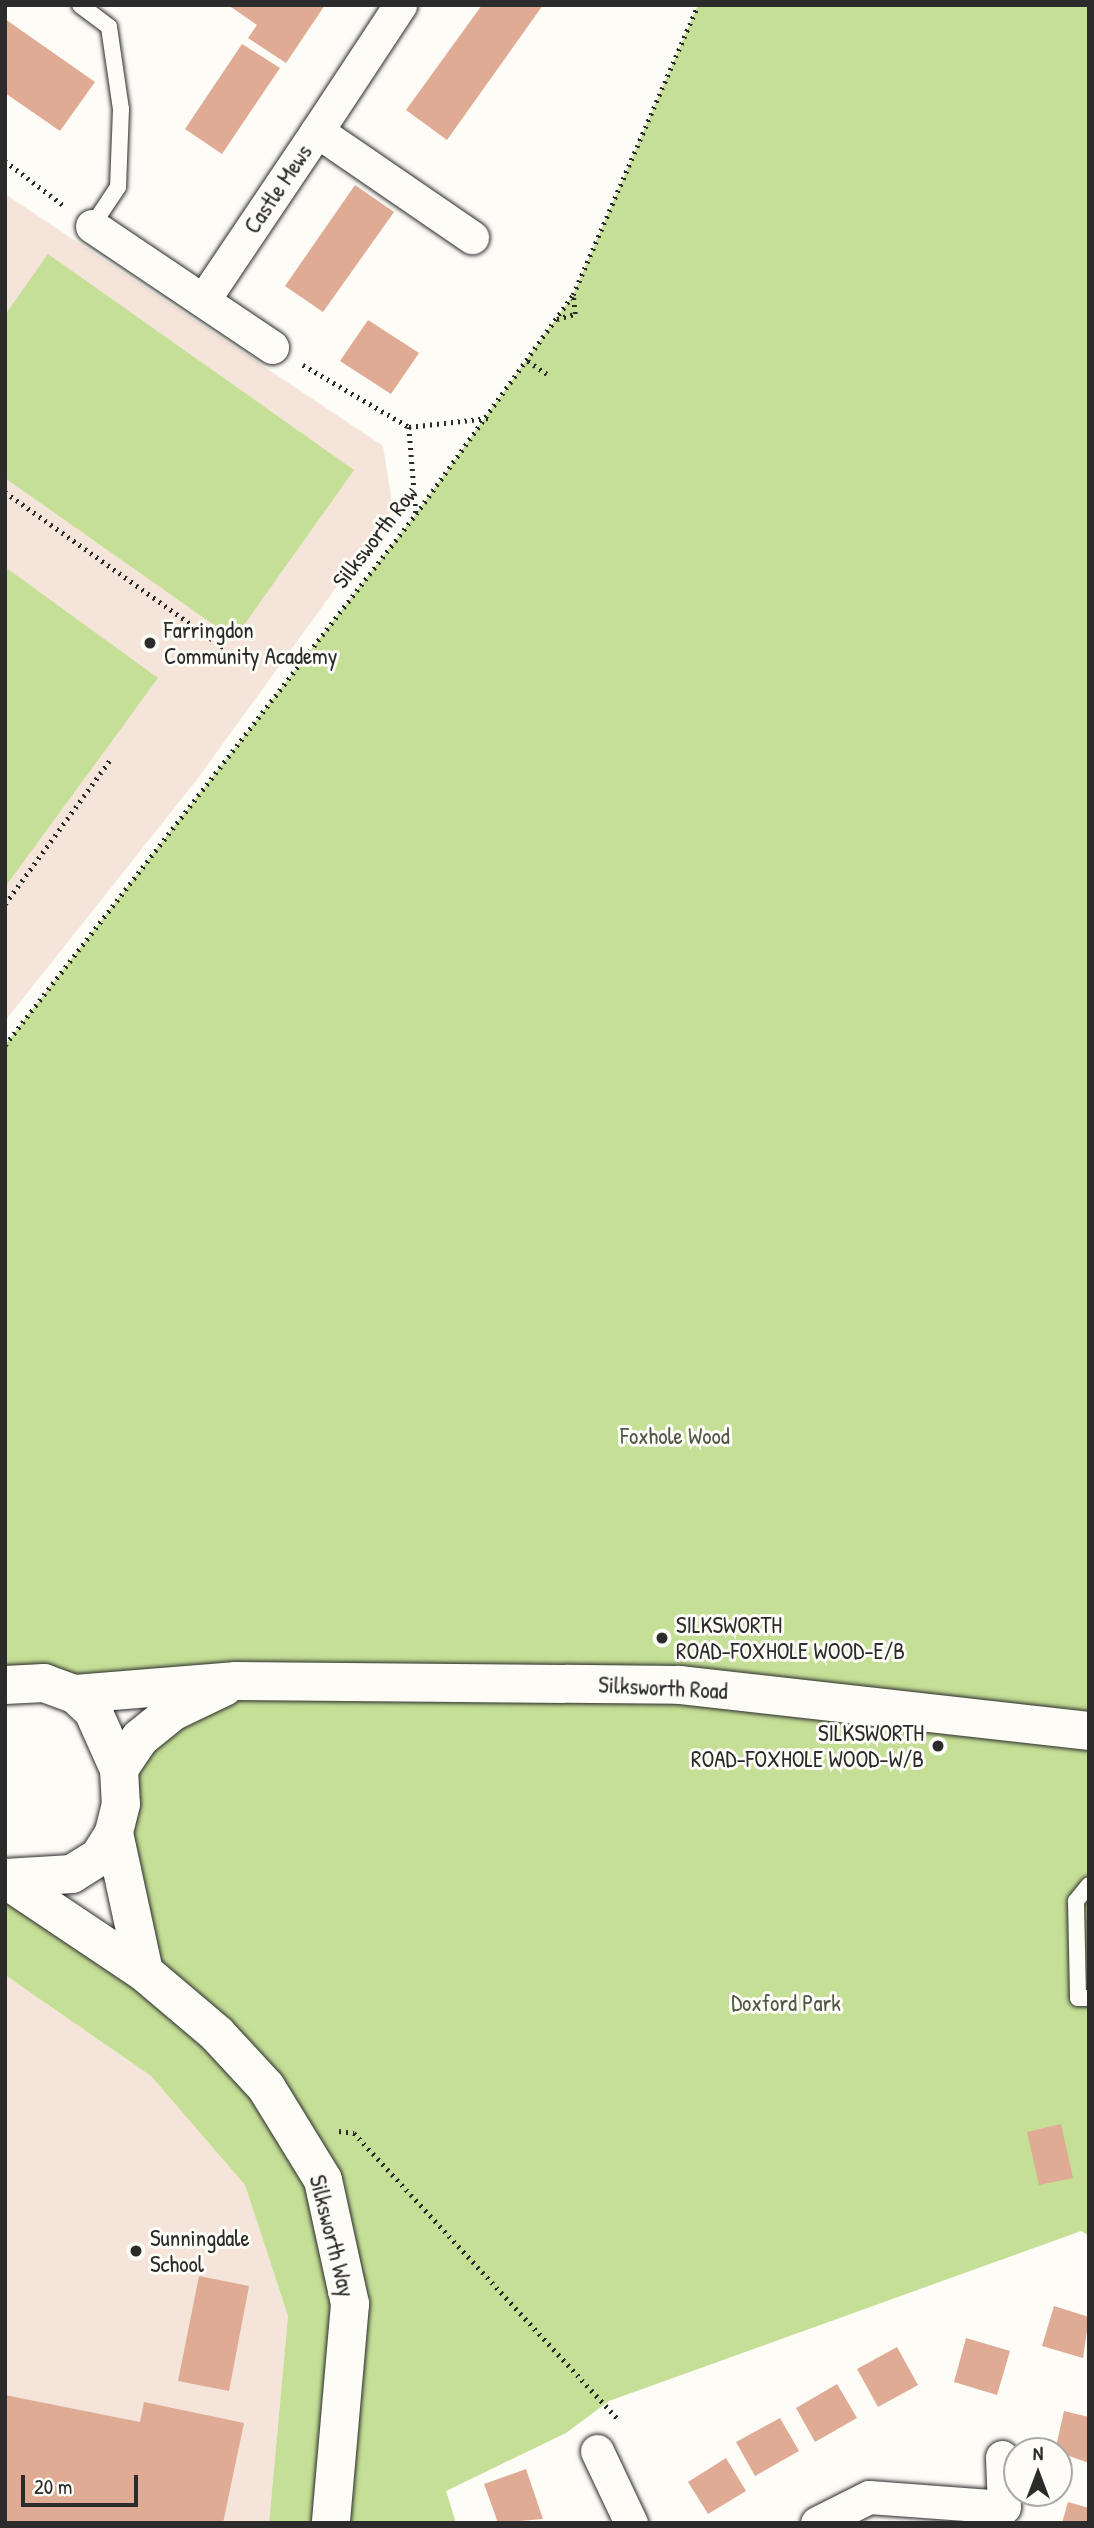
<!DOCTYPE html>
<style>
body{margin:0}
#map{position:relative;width:1094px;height:2528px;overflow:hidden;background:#fdfcf7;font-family:"Patrick Hand",sans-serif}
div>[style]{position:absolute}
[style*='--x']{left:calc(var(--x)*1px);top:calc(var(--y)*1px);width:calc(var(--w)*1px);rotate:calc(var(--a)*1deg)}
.built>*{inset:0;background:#f4e4d9}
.green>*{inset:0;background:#c5df96}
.building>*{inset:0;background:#dfab94}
.path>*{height:4.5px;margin-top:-2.25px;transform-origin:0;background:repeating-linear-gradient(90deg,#2b2b2b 0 2px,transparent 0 7px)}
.roads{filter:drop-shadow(0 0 2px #2b2b2b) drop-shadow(0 0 2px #2b2b2b)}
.service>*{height:16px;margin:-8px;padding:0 8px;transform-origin:8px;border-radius:8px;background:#fdfcf7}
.minor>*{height:33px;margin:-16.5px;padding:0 16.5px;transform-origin:16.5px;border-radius:16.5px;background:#fdfcf7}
.tertiary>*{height:38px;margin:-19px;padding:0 19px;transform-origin:19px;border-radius:19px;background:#fdfcf7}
.dots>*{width:19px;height:19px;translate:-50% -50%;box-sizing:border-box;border:4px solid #fdfcf7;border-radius:50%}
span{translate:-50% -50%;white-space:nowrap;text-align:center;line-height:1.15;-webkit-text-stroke:6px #fdfcf7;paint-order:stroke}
.street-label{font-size:23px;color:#2b2b2b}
.poi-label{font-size:23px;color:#2b2b2b}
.left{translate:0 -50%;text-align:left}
.right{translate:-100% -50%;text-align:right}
.park-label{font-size:23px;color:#525846}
.frame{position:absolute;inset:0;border:7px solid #2b2b2b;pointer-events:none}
.north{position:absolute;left:1003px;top:2437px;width:70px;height:70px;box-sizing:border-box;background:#fdfcf7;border:2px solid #a9a8a5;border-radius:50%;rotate:0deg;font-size:19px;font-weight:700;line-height:28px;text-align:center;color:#2b2b2b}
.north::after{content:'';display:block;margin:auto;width:24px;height:32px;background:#2b2b2b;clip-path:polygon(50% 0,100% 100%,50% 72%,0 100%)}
.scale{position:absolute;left:21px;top:2475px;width:117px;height:32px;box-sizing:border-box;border:4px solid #2b2b2b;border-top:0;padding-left:9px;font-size:21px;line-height:24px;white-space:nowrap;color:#2b2b2b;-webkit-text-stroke:5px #fdfcf7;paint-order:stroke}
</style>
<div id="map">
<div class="built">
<i style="clip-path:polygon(5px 194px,383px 446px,393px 509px,198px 778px,5px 1021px)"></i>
<i style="clip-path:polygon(5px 1975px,151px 2076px,245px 2185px,288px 2316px,269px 2523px,5px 2523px)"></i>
</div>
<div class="green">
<i style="clip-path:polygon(698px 5px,1089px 5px,1089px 2236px,1081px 2231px,609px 2401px,566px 2433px,446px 2491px,456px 2523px,269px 2523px,288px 2316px,245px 2185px,151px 2076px,5px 1975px,5px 1879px,143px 1972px,119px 1769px,233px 1682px,5px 1685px,5px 1045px,416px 514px,573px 295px)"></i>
<i style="clip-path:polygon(48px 254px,354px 470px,234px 639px,5px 478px,5px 315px)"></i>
<i style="clip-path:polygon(5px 567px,158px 678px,5px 887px)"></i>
</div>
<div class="building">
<i style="clip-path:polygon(228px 5px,325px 5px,286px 63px,248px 38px,257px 25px)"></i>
<i style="clip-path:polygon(482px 5px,543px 5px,447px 140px,406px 110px)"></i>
<i style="clip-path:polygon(5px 19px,95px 82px,60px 131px,5px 93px)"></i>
<i style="clip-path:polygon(242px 44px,280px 68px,222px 154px,185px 129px)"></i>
<i style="clip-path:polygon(355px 185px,394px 212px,323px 312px,285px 286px)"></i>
<i style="clip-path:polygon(368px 320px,419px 353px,391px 394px,340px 361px)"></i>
<i style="clip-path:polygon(1061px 2124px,1073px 2178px,1039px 2185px,1027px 2132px)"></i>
<i style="clip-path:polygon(199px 2276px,249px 2286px,229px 2391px,178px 2381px)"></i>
<i style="clip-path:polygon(1054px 2306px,1089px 2317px,1083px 2358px,1042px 2346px)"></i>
<i style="clip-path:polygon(966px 2338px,1010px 2351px,997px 2395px,954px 2382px)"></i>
<i style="clip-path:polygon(897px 2347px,918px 2385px,878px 2407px,857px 2369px)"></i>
<i style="clip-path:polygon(837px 2384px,857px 2418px,815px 2442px,796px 2408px)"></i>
<i style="clip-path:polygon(5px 2395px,140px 2422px,144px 2402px,244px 2423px,223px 2523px,5px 2523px)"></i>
<i style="clip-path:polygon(1064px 2411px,1089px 2417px,1089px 2463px,1055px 2451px)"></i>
<i style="clip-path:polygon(780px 2418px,799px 2451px,755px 2476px,736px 2442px)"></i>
<i style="clip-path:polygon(726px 2458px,746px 2491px,708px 2514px,688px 2482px)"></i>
<i style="clip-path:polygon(526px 2469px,543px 2519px,498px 2523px,484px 2484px)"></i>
<i style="clip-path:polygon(1068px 2502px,1089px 2508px,1089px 2523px,1062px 2523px)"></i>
</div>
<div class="path">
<i style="--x:5;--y:161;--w:73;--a:37.2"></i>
<i style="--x:557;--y:319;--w:19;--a:-16"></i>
<i style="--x:575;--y:314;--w:19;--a:-96"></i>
<i style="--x:528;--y:361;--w:23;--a:34"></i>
<i style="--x:303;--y:365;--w:123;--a:30.3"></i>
<i style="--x:409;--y:427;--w:86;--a:85.3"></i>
<i style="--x:409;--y:427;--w:80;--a:-6.5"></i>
<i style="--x:5;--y:492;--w:271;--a:35.4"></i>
<i style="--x:5;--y:904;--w:178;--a:-53.9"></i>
<i style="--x:5;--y:1045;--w:671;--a:-52.26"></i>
<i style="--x:416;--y:514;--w:269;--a:-54.4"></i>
<i style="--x:573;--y:295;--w:316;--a:-66.7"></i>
<i style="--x:339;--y:2131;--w:15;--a:8"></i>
<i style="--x:354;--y:2133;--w:389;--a:47.3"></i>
</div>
<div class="roads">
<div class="service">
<i style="--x:80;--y:5;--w:36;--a:37"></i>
<i style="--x:109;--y:27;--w:83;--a:81.7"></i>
<i style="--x:121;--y:109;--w:78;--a:92.2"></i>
<i style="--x:118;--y:187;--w:47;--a:123.7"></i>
<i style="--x:1089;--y:1885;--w:21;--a:129"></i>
<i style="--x:1076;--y:1901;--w:97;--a:88.8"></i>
<i style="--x:1078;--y:1998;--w:11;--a:0"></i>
</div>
<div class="minor">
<i style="--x:317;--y:131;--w:151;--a:-56.6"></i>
<i style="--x:92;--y:226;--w:217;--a:33.9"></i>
<i style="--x:204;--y:299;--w:202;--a:-56.1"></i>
<i style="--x:317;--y:131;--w:188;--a:34.4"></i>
<i style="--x:597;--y:2451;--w:80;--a:64.7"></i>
<i style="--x:817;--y:2523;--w:58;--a:-26.6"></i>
<i style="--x:869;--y:2497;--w:135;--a:4.2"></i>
<i style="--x:1004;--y:2507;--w:50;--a:-92.3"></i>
</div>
<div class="tertiary">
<i style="--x:5;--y:1685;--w:39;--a:-3"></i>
<i style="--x:44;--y:1683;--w:33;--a:20"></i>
<i style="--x:75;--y:1694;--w:25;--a:43"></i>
<i style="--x:93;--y:1711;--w:64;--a:65.9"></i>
<i style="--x:119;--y:1769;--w:35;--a:87"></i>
<i style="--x:121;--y:1804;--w:30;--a:104"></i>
<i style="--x:114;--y:1833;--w:28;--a:122"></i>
<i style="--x:99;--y:1857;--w:32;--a:148"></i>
<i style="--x:72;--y:1874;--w:67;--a:176.6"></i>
<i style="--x:75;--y:1694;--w:162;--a:-4.6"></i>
<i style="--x:236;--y:1681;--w:444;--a:0.5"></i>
<i style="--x:680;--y:1685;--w:412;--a:6.4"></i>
<i style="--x:119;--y:1769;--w:37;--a:-56"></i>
<i style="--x:140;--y:1738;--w:41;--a:-39.1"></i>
<i style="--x:172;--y:1712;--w:58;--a:-25.7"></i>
<i style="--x:114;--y:1833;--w:142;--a:77.8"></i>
<i style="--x:5;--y:1879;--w:167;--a:33.8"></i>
<i style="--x:144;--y:1972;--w:96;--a:40.3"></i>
<i style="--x:217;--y:2034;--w:72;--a:47.2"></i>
<i style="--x:266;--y:2087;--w:109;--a:58.5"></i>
<i style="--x:323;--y:2180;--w:127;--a:77.7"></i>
<i style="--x:350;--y:2304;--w:220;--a:95"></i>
</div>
</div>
<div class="dots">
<i style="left:150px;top:643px;background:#2b2b2b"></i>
<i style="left:662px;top:1638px;background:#2b2b2b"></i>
<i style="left:938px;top:1746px;background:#2b2b2b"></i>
<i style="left:136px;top:2251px;background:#2b2b2b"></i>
</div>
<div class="street-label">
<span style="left:278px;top:189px;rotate:-56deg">Castle Mews</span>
<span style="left:375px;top:537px;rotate:-52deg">Silksworth Row</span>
<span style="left:663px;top:1688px;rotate:3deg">Silksworth Road</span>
<span style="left:332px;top:2236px;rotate:76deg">Silksworth Way</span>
</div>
<div class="poi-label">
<span class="left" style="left:164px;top:643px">Farringdon<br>Community Academy</span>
<span class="left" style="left:676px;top:1638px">SILKSWORTH<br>ROAD-FOXHOLE WOOD-E/B</span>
<span class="right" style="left:924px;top:1746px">SILKSWORTH<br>ROAD-FOXHOLE WOOD-W/B</span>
<span class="left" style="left:150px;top:2251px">Sunningdale<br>School</span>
</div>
<div class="park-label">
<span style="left:675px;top:1436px">Foxhole Wood</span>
<span style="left:786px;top:2003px">Doxford Park</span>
</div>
<div class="frame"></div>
<div class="north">N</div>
<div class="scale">20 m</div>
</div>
